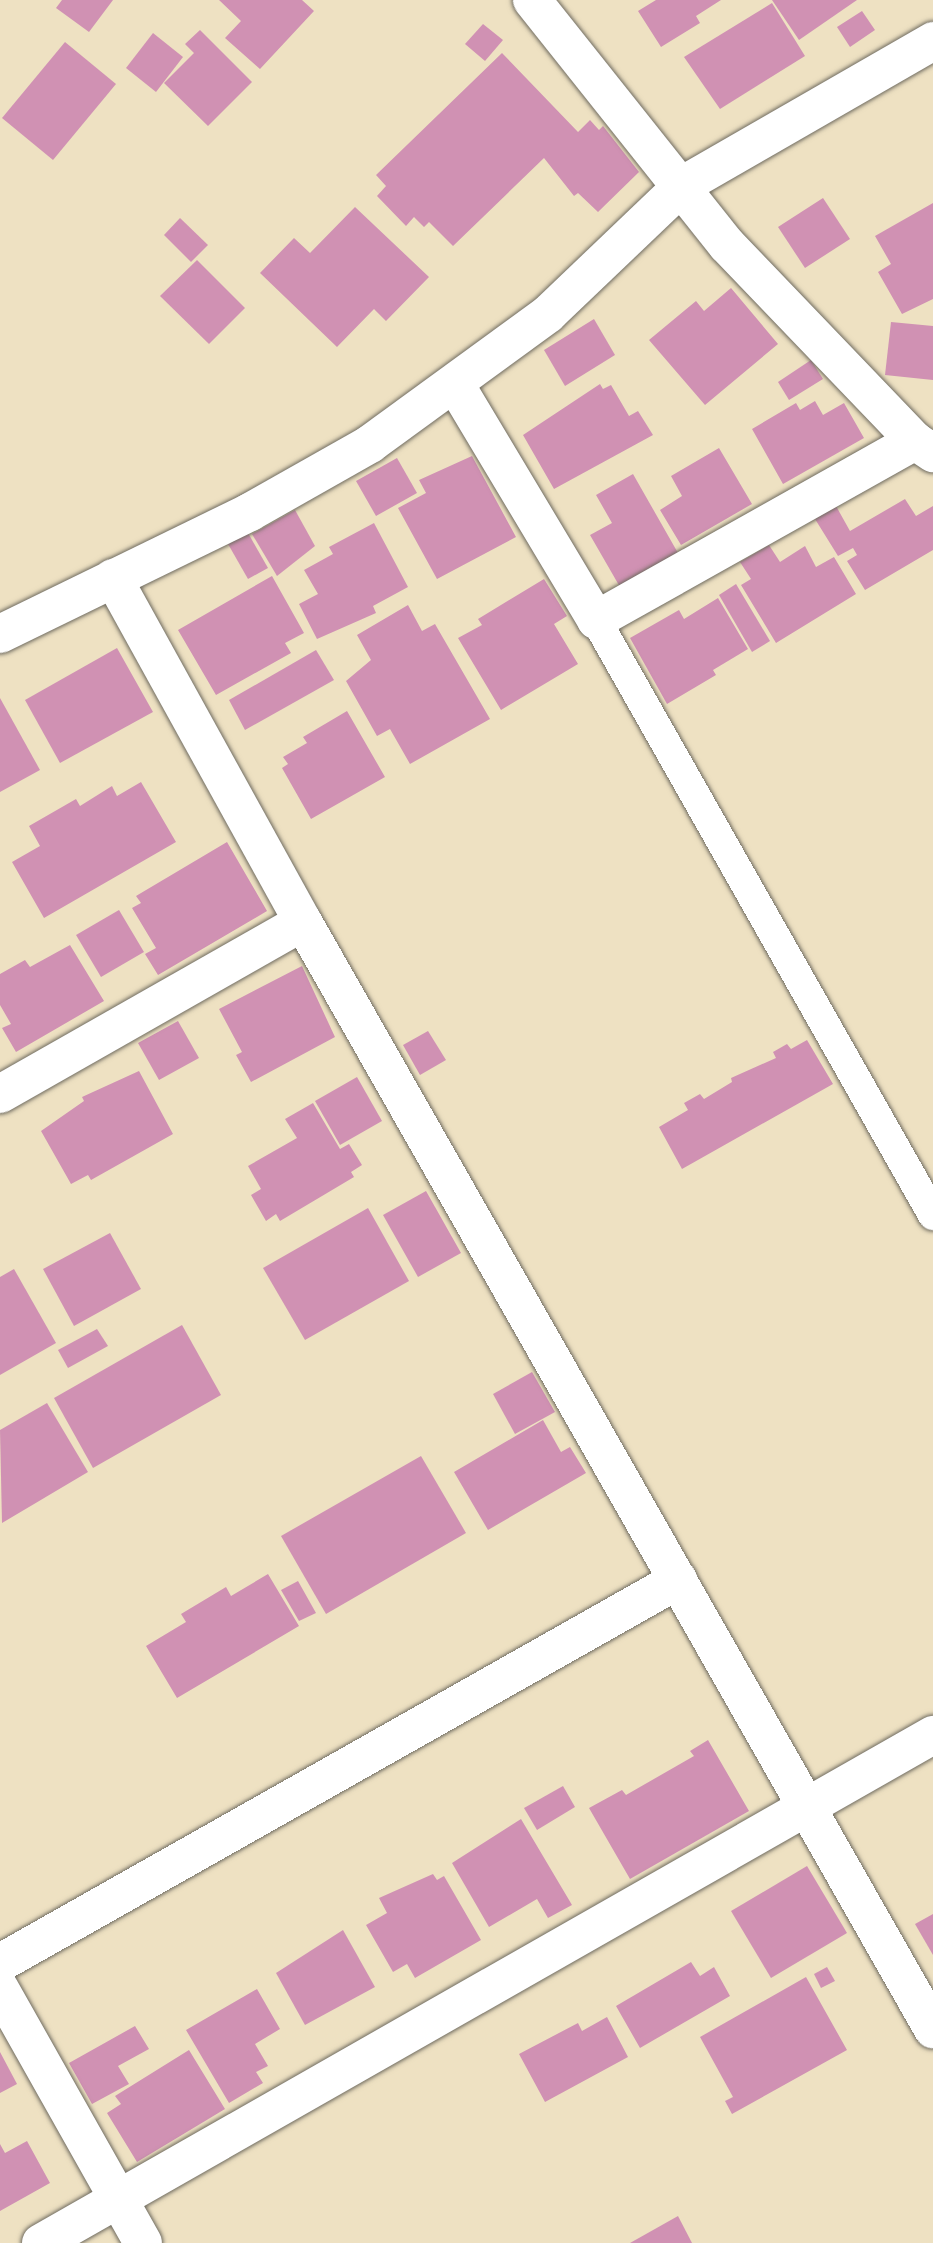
<!DOCTYPE html>
<style>
body{margin:0}
#map{position:relative;width:933px;height:2243px;overflow:hidden;background:#eee1c2;font-family:Mynerve,sans-serif}
div>[style]{position:absolute}
[style*='--x']{left:calc(var(--x)*1px);top:calc(var(--y)*1px);width:calc(var(--w)*1px);rotate:calc(var(--a)*1deg)}
.building>*{inset:0;background:#d091b3}
.roads{filter:drop-shadow(0 0 2px #6f6b60) drop-shadow(0 0 2px #6f6b60)}
.service>*{height:30px;margin:-15px;padding:0 15px;transform-origin:15px;border-radius:15px;background:#fff}
.minor>*{height:38px;margin:-19px;padding:0 19px;transform-origin:19px;border-radius:19px;background:#fff}
span{translate:-50% -50%;white-space:nowrap;text-align:center;line-height:1.15;-webkit-text-stroke:5px #fdfcf7;paint-order:stroke}
</style>
<div id="map">
<div class="building">
<i style="clip-path:polygon(62px 0,113px 0,89px 32px,56px 8px)"></i>
<i style="clip-path:polygon(219px 0,302px 0,314px 11px,260px 69px,225px 38px,241px 21px)"></i>
<i style="clip-path:polygon(656px 0,721px 0,696px 16px,700px 23px,661px 47px,638px 11px)"></i>
<i style="clip-path:polygon(772px 0,857px 0,799px 40px)"></i>
<i style="clip-path:polygon(772px 3px,805px 56px,720px 109px,684px 57px)"></i>
<i style="clip-path:polygon(862px 11px,875px 30px,850px 47px,837px 27px)"></i>
<i style="clip-path:polygon(483px 24px,503px 40px,485px 61px,465px 44px)"></i>
<i style="clip-path:polygon(200px 30px,252px 82px,208px 126px,164px 83px,194px 53px,185px 44px)"></i>
<i style="clip-path:polygon(153px 33px,183px 57px,156px 92px,126px 68px)"></i>
<i style="clip-path:polygon(65px 42px,116px 84px,53px 160px,2px 118px)"></i>
<i style="clip-path:polygon(502px 53px,578px 132px,590px 120px,599px 130px,603px 126px,639px 172px,598px 212px,578px 193px,574px 196px,544px 158px,453px 246px,429px 222px,424px 227px,414px 217px,406px 226px,377px 196px,386px 186px,376px 175px)"></i>
<i style="clip-path:polygon(823px 198px,850px 239px,805px 268px,778px 227px)"></i>
<i style="clip-path:polygon(933px 203px,933px 299px,902px 314px,878px 272px,891px 264px,875px 236px)"></i>
<i style="clip-path:polygon(355px 207px,429px 277px,386px 321px,374px 309px,337px 347px,260px 273px,294px 238px,310px 253px)"></i>
<i style="clip-path:polygon(180px 218px,208px 245px,191px 262px,164px 235px)"></i>
<i style="clip-path:polygon(197px 260px,245px 308px,209px 344px,160px 296px)"></i>
<i style="clip-path:polygon(731px 288px,778px 344px,705px 405px,649px 340px,696px 301px,704px 311px)"></i>
<i style="clip-path:polygon(594px 319px,615px 355px,565px 386px,544px 350px)"></i>
<i style="clip-path:polygon(891px 322px,933px 326px,933px 380px,885px 375px)"></i>
<i style="clip-path:polygon(811px 360px,823px 379px,789px 400px,778px 382px)"></i>
<i style="clip-path:polygon(600px 384px,603px 389px,611px 385px,629px 416px,638px 411px,653px 435px,554px 489px,523px 435px)"></i>
<i style="clip-path:polygon(815px 401px,823px 415px,844px 403px,864px 438px,783px 484px,752px 429px,796px 403px,800px 410px)"></i>
<i style="clip-path:polygon(719px 448px,752px 504px,681px 545px,660px 510px,682px 496px,671px 476px)"></i>
<i style="clip-path:polygon(472px 456px,516px 537px,437px 579px,398px 508px,426px 493px,419px 480px)"></i>
<i style="clip-path:polygon(397px 458px,417px 493px,376px 516px,356px 481px)"></i>
<i style="clip-path:polygon(633px 474px,678px 553px,624px 594px,590px 535px,612px 523px,596px 495px)"></i>
<i style="clip-path:polygon(905px 499px,916px 516px,933px 506px,933px 550px,865px 590px,847px 561px,857px 555px,853px 548px,838px 556px,815px 519px,836px 506px,850px 531px)"></i>
<i style="clip-path:polygon(295px 510px,315px 546px,277px 576px,252px 534px)"></i>
<i style="clip-path:polygon(374px 523px,408px 587px,373px 606px,376px 613px,317px 639px,299px 604px,318px 594px,304px 570px,333px 554px,329px 547px)"></i>
<i style="clip-path:polygon(248px 533px,268px 568px,248px 579px,228px 544px)"></i>
<i style="clip-path:polygon(769px 545px,780px 562px,805px 546px,816px 567px,834px 557px,856px 594px,776px 643px,741px 585px,751px 579px,740px 562px)"></i>
<i style="clip-path:polygon(272px 576px,304px 633px,285px 643px,291px 653px,216px 695px,178px 630px)"></i>
<i style="clip-path:polygon(544px 579px,567px 616px,554px 624px,578px 664px,501px 710px,458px 638px,482px 625px,478px 619px)"></i>
<i style="clip-path:polygon(736px 584px,770px 641px,752px 652px,719px 595px)"></i>
<i style="clip-path:polygon(718px 598px,748px 649px,713px 670px,716px 675px,667px 704px,630px 638px,679px 610px,684px 619px)"></i>
<i style="clip-path:polygon(408px 605px,422px 631px,435px 624px,490px 719px,410px 764px,390px 729px,377px 736px,346px 681px,371px 660px,357px 635px)"></i>
<i style="clip-path:polygon(117px 648px,153px 712px,60px 763px,25px 700px)"></i>
<i style="clip-path:polygon(316px 650px,334px 680px,245px 730px,229px 700px)"></i>
<i style="clip-path:polygon(0 698px,40px 770px,0 792px)"></i>
<i style="clip-path:polygon(347px 711px,385px 777px,311px 819px,282px 768px,288px 764px,283px 757px,307px 743px,303px 737px)"></i>
<i style="clip-path:polygon(141px 782px,176px 842px,44px 918px,12px 862px,40px 846px,29px 826px,76px 799px,80px 806px,112px 786px,117px 796px)"></i>
<i style="clip-path:polygon(227px 842px,267px 911px,158px 975px,145px 954px,156px 948px,132px 908px,141px 903px,136px 896px)"></i>
<i style="clip-path:polygon(119px 910px,144px 952px,101px 977px,76px 935px)"></i>
<i style="clip-path:polygon(70px 945px,104px 1001px,16px 1052px,2px 1028px,11px 1024px,0 1005px,0 974px,25px 960px,30px 967px)"></i>
<i style="clip-path:polygon(302px 966px,335px 1037px,251px 1082px,236px 1055px,242px 1052px,219px 1009px)"></i>
<i style="clip-path:polygon(178px 1021px,199px 1058px,159px 1080px,138px 1043px)"></i>
<i style="clip-path:polygon(428px 1031px,446px 1060px,420px 1075px,403px 1045px)"></i>
<i style="clip-path:polygon(807px 1040px,833px 1084px,682px 1169px,659px 1127px,688px 1110px,684px 1103px,700px 1094px,704px 1099px,732px 1082px,731px 1078px,776px 1058px,773px 1052px,787px 1044px,791px 1049px)"></i>
<i style="clip-path:polygon(139px 1071px,173px 1134px,91px 1180px,88px 1175px,71px 1184px,41px 1131px,84px 1101px,82px 1097px)"></i>
<i style="clip-path:polygon(357px 1077px,382px 1121px,340px 1145px,315px 1101px)"></i>
<i style="clip-path:polygon(313px 1103px,340px 1149px,349px 1144px,362px 1165px,351px 1172px,354px 1177px,280px 1221px,276px 1214px,266px 1221px,251px 1195px,261px 1189px,248px 1166px,297px 1138px,285px 1119px)"></i>
<i style="clip-path:polygon(426px 1191px,461px 1253px,418px 1277px,383px 1215px)"></i>
<i style="clip-path:polygon(368px 1208px,409px 1281px,305px 1340px,263px 1268px)"></i>
<i style="clip-path:polygon(110px 1233px,141px 1289px,74px 1326px,43px 1269px)"></i>
<i style="clip-path:polygon(14px 1269px,56px 1343px,0 1375px,0 1277px)"></i>
<i style="clip-path:polygon(182px 1325px,221px 1395px,93px 1468px,54px 1398px)"></i>
<i style="clip-path:polygon(97px 1329px,108px 1346px,68px 1368px,58px 1350px)"></i>
<i style="clip-path:polygon(532px 1372px,555px 1412px,515px 1434px,493px 1394px)"></i>
<i style="clip-path:polygon(47px 1403px,88px 1472px,2px 1523px,0 1430px)"></i>
<i style="clip-path:polygon(543px 1420px,561px 1452px,570px 1447px,586px 1473px,488px 1530px,454px 1472px)"></i>
<i style="clip-path:polygon(421px 1456px,466px 1533px,326px 1614px,281px 1536px)"></i>
<i style="clip-path:polygon(268px 1574px,299px 1626px,177px 1698px,146px 1646px,186px 1622px,181px 1614px,226px 1587px,231px 1596px)"></i>
<i style="clip-path:polygon(298px 1581px,316px 1613px,299px 1621px,281px 1590px)"></i>
<i style="clip-path:polygon(708px 1740px,749px 1811px,630px 1879px,589px 1808px,622px 1790px,626px 1795px,694px 1756px,690px 1751px)"></i>
<i style="clip-path:polygon(563px 1786px,575px 1807px,537px 1830px,524px 1808px)"></i>
<i style="clip-path:polygon(521px 1819px,572px 1905px,548px 1918px,537px 1899px,489px 1927px,452px 1863px)"></i>
<i style="clip-path:polygon(807px 1866px,847px 1933px,771px 1978px,731px 1911px)"></i>
<i style="clip-path:polygon(433px 1874px,437px 1880px,444px 1876px,481px 1940px,415px 1978px,407px 1964px,393px 1972px,366px 1925px,387px 1913px,379px 1898px)"></i>
<i style="clip-path:polygon(933px 1914px,933px 1955px,915px 1924px)"></i>
<i style="clip-path:polygon(343px 1930px,375px 1987px,305px 2025px,276px 1973px)"></i>
<i style="clip-path:polygon(691px 1962px,700px 1976px,714px 1967px,730px 1996px,640px 2048px,616px 2006px)"></i>
<i style="clip-path:polygon(827px 1967px,835px 1981px,821px 1988px,814px 1974px)"></i>
<i style="clip-path:polygon(806px 1977px,847px 2050px,732px 2114px,725px 2101px,733px 2097px,700px 2037px)"></i>
<i style="clip-path:polygon(257px 1989px,280px 2029px,255px 2044px,268px 2066px,256px 2072px,263px 2083px,229px 2103px,186px 2030px)"></i>
<i style="clip-path:polygon(607px 2017px,628px 2057px,545px 2102px,519px 2054px,578px 2023px,582px 2031px)"></i>
<i style="clip-path:polygon(135px 2026px,149px 2049px,118px 2066px,129px 2084px,92px 2104px,69px 2063px)"></i>
<i style="clip-path:polygon(189px 2050px,225px 2109px,137px 2162px,107px 2113px,121px 2104px,115px 2096px)"></i>
<i style="clip-path:polygon(0 2052px,17px 2084px,0 2093px)"></i>
<i style="clip-path:polygon(27px 2141px,50px 2183px,0 2211px,0 2144px,5px 2153px)"></i>
<i style="clip-path:polygon(678px 2216px,692px 2243px,630px 2243px)"></i>
</div>
<div class="roads">
<div class="service">
<i style="--x:596;--y:620;--w:684;--a:60.47"></i>
</div>
<div class="minor">
<i style="--x:532;--y:0;--w:313;--a:51.5"></i>
<i style="--x:727;--y:245;--w:272;--a:46.2"></i>
<i style="--x:915;--y:441;--w:22;--a:34"></i>
<i style="--x:455;--y:384;--w:275;--a:59.1"></i>
<i style="--x:596;--y:620;--w:366;--a:-29.3"></i>
<i style="--x:113;--y:578;--w:393;--a:61.1"></i>
<i style="--x:303;--y:922;--w:1274;--a:60.36"></i>
<i style="--x:0;--y:634;--w:278;--a:-26"></i>
<i style="--x:250;--y:512;--w:138;--a:-29.5"></i>
<i style="--x:370;--y:444;--w:220;--a:-36.1"></i>
<i style="--x:548;--y:314;--w:187;--a:-43.7"></i>
<i style="--x:683;--y:185;--w:289;--a:-29.9"></i>
<i style="--x:0;--y:1094;--w:348;--a:-29.6"></i>
<i style="--x:0;--y:1963;--w:779;--a:-29.46"></i>
<i style="--x:0;--y:1989;--w:291;--a:60.6"></i>
<i style="--x:41;--y:2243;--w:1027;--a:-29.66"></i>
</div>
</div>
</div>
